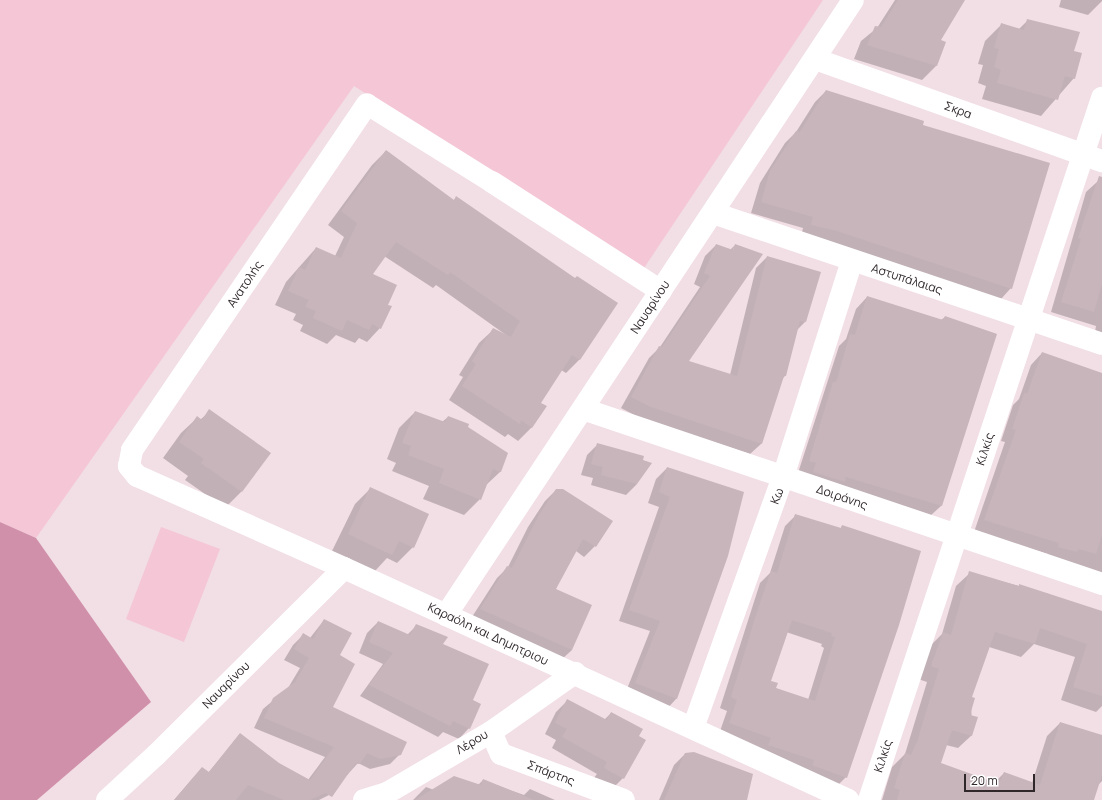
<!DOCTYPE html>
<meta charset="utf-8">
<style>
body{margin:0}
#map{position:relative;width:1102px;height:800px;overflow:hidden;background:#f2dee5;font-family:Manrope,sans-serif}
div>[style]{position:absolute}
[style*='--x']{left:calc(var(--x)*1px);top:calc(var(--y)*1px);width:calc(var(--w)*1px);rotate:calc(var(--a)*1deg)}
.green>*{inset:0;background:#f4c6d6}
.forest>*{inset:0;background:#d090a9}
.shadow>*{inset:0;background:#0003}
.building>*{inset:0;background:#c8b5bc}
.pedestrian>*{height:21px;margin:-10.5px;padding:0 10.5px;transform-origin:10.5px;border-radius:10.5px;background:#fff}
.minor>*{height:22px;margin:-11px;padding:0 11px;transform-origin:11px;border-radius:11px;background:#fff}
.tertiary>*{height:22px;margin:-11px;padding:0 11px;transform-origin:11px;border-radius:11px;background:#fff}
span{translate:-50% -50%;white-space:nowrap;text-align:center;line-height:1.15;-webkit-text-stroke:3px #fff;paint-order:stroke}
.street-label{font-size:12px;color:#2f272a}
.scale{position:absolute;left:964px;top:774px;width:71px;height:18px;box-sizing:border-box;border:2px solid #2f272a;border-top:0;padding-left:5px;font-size:12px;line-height:14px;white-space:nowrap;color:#2f272a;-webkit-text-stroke:3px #fff;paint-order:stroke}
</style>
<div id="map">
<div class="green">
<i style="clip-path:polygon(0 0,823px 0,642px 271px,354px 86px,36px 538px,0 522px)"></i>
<i style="clip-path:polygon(161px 527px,220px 549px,184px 642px,126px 619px)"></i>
</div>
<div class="forest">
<i style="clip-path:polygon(0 522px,36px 538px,151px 702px,37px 800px,0 800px)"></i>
</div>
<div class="shadow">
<i style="clip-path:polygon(895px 0,964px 0,939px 40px,945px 43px,936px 66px,922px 80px,854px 59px,861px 41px,877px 28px)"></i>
<i style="clip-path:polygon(1061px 0,1102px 0,1102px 1px,1088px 15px,1059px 7px)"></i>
<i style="clip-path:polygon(1028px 20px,1074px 78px,1041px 116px,982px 99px,986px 86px,978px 83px,983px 65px,978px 64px,985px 41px,1001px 25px,1018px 30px)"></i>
<i style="clip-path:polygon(826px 91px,922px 125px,1011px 288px,1001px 299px,801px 236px,803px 228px,751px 213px,760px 183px,785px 143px,796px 132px,815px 102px)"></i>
<i style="clip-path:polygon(386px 151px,453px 201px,456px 198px,575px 279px,617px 303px,579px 360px,566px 373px,561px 370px,540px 403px,532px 427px,518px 441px,508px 434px,505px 437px,449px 400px,463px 377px,459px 375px,479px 343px,493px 330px,506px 335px,436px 285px,433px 288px,384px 256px,371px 274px,387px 305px,380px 328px,367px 342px,359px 338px,355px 343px,336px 335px,327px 344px,300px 331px,303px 325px,293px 320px,296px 314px,275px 305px,286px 282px,316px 248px,335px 256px,344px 237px,328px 225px,372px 165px)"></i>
<i style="clip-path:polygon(1097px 182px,1102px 183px,1102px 334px,1095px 332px,1096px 326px,1051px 312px,1086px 192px)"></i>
<i style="clip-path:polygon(716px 245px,730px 250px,735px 245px,688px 362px,730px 375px,756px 268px,767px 257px,805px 322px,797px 330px,785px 376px,782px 379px,761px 444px,750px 454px,640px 418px,621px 408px,649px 358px,660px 347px,700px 287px,694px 284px,705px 256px)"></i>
<i style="clip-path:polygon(867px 297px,941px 320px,945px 317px,996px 334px,941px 506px,929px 517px,798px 473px,839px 346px,846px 339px,856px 309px)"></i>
<i style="clip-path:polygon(1042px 353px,1102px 396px,1102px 577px,1047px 558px,1048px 554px,974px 532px,1005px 442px,1001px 441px,1013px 405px,1019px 399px,1031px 365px)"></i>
<i style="clip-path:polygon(210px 411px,269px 453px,241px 492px,225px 508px,185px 480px,188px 476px,163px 458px,181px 433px,197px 418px,200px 420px)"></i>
<i style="clip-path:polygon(415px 412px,442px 422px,448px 417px,507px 454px,500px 472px,485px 486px,480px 499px,464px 515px,423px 499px,429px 486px,392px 471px,396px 463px,387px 459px,399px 428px)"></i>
<i style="clip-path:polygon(598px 444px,637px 484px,626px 495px,591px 485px,593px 478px,581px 475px,587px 455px)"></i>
<i style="clip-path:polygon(667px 468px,727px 556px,676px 699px,666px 710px,625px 694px,650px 631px,619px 621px,659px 507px,648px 503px,656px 479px)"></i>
<i style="clip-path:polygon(371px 488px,413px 547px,397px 563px,387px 558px,375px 571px,332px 551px,355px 504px)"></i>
<i style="clip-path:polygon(556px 490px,595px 546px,584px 557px,576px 551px,555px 589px,572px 650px,561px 660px,470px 620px,497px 578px,508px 567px,528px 527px,545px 501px)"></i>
<i style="clip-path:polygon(evenodd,796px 515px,840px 529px,842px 526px,846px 777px,835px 788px,719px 734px,727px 711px,720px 708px,760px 583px,770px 573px,785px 526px,796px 515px,786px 632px,822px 644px,821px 646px,824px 648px,808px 700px,775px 688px,770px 681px,786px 632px)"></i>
<i style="clip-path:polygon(970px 573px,1049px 594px,1049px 596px,1102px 614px,1102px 706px,1096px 712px,1061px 700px,1075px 657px,1034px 644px,1021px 657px,989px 647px,971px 697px,972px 735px,958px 748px,946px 745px,940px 764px,994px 783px,1004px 773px,1032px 783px,1047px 736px,1060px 723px,1102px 736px,1102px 781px,1097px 786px,1093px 800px,882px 800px,892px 767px,905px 754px,927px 682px,918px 679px,930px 646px,942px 634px,956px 586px)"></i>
<i style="clip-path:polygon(324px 620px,339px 656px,332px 708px,400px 754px,390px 764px,370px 769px,358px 763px,329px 795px,319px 800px,174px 800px,193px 778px,208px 773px,240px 734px,278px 763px,308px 780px,325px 757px,254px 728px,263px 709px,288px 688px,300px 668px,284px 660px,293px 645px,303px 635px,310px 638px)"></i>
<i style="clip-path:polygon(378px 622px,407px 635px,417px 625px,441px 644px,471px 701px,469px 728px,459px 739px,443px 732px,438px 737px,360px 696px,383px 664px,359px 653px,367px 633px)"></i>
<i style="clip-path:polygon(567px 701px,604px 720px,611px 713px,623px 778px,612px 789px,593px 779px,597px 774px,552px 748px,556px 740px,545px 734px,556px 712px)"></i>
<i style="clip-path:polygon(685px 754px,746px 800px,659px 800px,674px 765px)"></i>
<i style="clip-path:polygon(483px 780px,524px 795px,530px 789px,555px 800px,413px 800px,426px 787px,434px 790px,478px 785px)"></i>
</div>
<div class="building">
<i style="clip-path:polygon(898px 0,965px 0,941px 40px,946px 42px,937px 66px,867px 45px,875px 26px,881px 27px)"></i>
<i style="clip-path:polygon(1027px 19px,1080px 32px,1074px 51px,1082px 53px,1075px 79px,1065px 76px,1058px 100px,997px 83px,1001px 70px,994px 67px,999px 49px,994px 48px,1001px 23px,1024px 30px)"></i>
<i style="clip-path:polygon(826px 90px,924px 121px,923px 125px,1050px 163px,1012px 289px,837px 231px,811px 225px,813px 217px,761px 202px,770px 171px,796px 131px,800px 132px)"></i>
<i style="clip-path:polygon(386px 150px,454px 200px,456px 196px,575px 278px,577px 276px,618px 303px,580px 360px,572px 355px,541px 403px,547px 406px,532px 428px,521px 420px,520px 424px,462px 386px,476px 364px,472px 361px,493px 328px,511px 337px,520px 321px,450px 272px,448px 275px,396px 242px,373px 274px,397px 285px,388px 305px,392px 306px,381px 329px,372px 324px,369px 330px,347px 320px,342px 331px,313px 318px,316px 311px,305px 307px,309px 300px,288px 291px,299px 267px,305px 270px,316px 247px,341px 258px,357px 223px,341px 211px)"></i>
<i style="clip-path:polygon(1099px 176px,1102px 177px,1102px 284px,1094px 312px,1061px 302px,1081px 239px,1078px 238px)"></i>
<i style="clip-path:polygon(716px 244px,733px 250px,735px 244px,763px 254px,689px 361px,737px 376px,767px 256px,821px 272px,806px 322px,800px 321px,786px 376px,784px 376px,762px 444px,651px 407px,631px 397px,659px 346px,662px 347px,710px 276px,704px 273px)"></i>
<i style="clip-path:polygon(867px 296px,943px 320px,945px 316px,997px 334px,942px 506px,846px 477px,845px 482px,813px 472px,816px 463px,809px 461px,833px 382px,836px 382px,850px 334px,855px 335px)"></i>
<i style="clip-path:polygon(1042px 352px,1102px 373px,1102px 535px,1096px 554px,1078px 549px,1077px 552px,1058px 547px,1059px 543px,984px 520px,1016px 430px,1012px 429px,1024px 393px,1027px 394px)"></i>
<i style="clip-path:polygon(209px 409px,271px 453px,242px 492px,201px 463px,204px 459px,179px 442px,197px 416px,202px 420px)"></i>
<i style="clip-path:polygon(415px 411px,445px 422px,448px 416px,469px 424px,468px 427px,508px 453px,501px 472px,493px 469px,481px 500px,439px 483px,444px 469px,408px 455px,411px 446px,402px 443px)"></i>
<i style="clip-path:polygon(597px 443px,644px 456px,643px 460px,652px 463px,637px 484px,601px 475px,603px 467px,591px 464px)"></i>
<i style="clip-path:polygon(667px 467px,744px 492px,728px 556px,677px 699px,635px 683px,660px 621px,629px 610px,670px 497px,659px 492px)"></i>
<i style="clip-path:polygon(370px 487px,429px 514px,414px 548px,399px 541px,392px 555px,348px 534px)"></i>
<i style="clip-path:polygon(556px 489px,563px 489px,613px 521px,596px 547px,583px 539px,556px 589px,592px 605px,572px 650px,480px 609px,507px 566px,512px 568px,539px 515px)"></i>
<i style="clip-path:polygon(evenodd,795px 514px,841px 528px,842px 525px,921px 551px,899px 625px,847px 778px,812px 765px,814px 760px,768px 745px,771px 738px,729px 723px,737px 700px,731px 697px,757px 612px,771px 571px,777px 573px,795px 514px,792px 620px,832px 633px,831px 636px,835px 637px,815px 701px,776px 688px,778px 683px,771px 681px,792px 620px)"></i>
<i style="clip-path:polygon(969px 571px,1019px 586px,1019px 584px,1102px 611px,1102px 696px,1073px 687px,1087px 644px,1040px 628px,1035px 644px,995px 632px,972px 697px,975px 698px,970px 715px,978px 717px,972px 736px,952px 730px,941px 763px,999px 784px,1004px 772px,1040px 785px,1060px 722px,1102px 735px,1102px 775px,1094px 800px,897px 800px,900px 790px,894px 788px,905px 753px,911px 755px,917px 742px,939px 669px,931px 666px,943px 632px,951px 635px)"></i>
<i style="clip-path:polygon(324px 619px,352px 633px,340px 655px,355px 664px,333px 707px,407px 742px,401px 755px,380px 759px,367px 753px,360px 764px,355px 764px,332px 797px,325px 793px,310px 800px,284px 800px,248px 785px,236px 800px,174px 800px,202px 767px,209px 772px,240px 733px,279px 763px,310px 780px,334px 747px,264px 718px,273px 698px,295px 682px,309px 658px,294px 649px,303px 633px,313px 639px)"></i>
<i style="clip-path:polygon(378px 621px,410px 635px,416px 624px,448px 637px,443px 644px,489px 664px,473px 700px,481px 704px,470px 729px,453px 721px,450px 726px,369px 685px,393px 653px,369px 642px)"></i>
<i style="clip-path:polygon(567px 699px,607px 720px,611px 712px,643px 729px,639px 736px,646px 740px,624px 779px,604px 768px,607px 762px,562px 737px,567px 729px,555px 723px)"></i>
<i style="clip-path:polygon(694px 752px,753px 774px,747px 800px,664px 800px,685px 753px)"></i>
<i style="clip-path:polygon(454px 776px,481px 785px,483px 779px,534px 800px,415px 800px)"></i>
</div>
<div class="pedestrian">
<i style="--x:367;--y:104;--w:147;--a:32"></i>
</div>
<div class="minor">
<i style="--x:815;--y:59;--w:305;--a:19.6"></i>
<i style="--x:492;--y:182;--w:201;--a:32.8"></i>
<i style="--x:713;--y:213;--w:410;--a:18.6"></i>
<i style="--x:583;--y:409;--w:548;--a:18.63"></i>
<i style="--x:344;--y:568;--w:227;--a:-156"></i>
<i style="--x:137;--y:476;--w:13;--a:-129"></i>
<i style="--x:129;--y:466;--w:16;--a:-79"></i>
<i style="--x:132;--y:450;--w:418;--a:-55.8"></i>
<i style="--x:446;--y:615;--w:443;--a:24.7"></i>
<i style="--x:693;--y:728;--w:267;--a:-70.3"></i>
<i style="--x:783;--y:477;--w:227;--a:-72.3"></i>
<i style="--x:491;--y:732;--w:24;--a:66"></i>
<i style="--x:501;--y:754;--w:131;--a:20.5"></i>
<i style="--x:364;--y:800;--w:24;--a:-17"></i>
<i style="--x:387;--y:793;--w:121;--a:-30.4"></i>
<i style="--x:491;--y:732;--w:103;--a:-35.1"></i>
<i style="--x:869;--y:800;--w:740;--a:-71.64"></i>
</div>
<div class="tertiary">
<i style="--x:107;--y:800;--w:67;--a:-42.6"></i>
<i style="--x:156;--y:755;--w:265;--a:-44.8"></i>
<i style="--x:344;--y:568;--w:112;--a:24.7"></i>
<i style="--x:446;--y:615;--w:737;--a:-56.5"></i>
</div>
<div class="street-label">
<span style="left:958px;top:110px;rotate:20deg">Σκρα</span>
<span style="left:907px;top:279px;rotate:18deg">Αστυπάλαιας</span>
<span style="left:245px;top:284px;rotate:-56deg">Ανατολής</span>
<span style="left:650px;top:307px;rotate:-57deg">Ναυαρίνου</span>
<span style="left:985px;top:449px;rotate:-72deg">Κιλκίς</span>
<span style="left:777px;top:496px;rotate:-70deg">Κω</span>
<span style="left:842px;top:497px;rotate:19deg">Δοιράνης</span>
<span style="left:488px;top:634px;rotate:25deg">Καραόλη και Δημητριου</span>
<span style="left:226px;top:685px;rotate:-45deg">Ναυαρίνου</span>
<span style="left:472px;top:742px;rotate:-31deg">Λέρου</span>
<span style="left:883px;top:756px;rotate:-72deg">Κιλκίς</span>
<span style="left:551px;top:773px;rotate:21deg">Σπάρτης</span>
</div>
<div class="scale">20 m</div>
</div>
